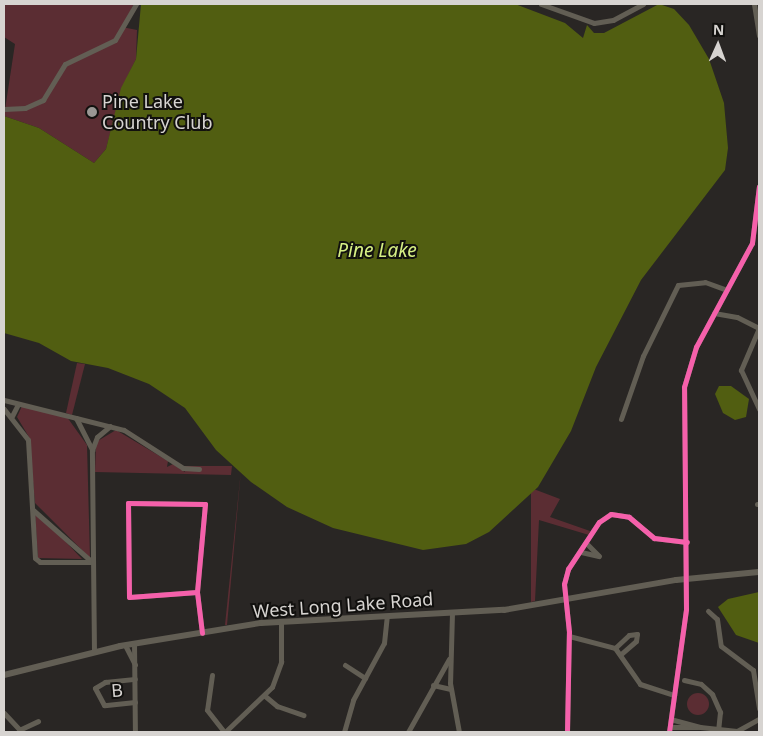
<!DOCTYPE html>
<style>
body{margin:0}
#map{position:relative;width:763px;height:736px;overflow:hidden;background:#292624;font-family:"Noto Sans",sans-serif}
div>[style]{position:absolute}
[style*='--x']{left:calc(var(--x)*1px);top:calc(var(--y)*1px);width:calc(var(--w)*1px);rotate:calc(var(--a)*1deg)}
.green>*{inset:0;background:#5b2d33}
.round{border-radius:50%}
.water>*{inset:0;background:#515e11}
.minor>*{height:5px;margin:-2.5px;padding:0 2.5px;transform-origin:2.5px;border-radius:2.5px;background:#625e54}
.major>*{height:6px;margin:-3px;padding:0 3px;transform-origin:3px;border-radius:3px;background:#625e54}
.cycleway>*{height:5px;margin:-2.5px;padding:0 2.5px;transform-origin:2.5px;border-radius:2.5px;background:#f560ab}
.dots>*{width:14px;height:14px;translate:-50% -50%;box-sizing:border-box;border:2px solid #11100e;border-radius:50%}
span{translate:-50% -50%;white-space:nowrap;text-align:center;line-height:1.15;-webkit-text-stroke:4px #11100e;paint-order:stroke}
.poi-label{font-size:18px;color:#d7d4d1}
.left{translate:0 -50%;text-align:left}
.street-label{font-size:18px;color:#d7d4d1}
.water-label{font-size:19px;color:#d6ef84;font-style:italic}
.frame{position:absolute;inset:0;border:5px solid #d7d4d1;pointer-events:none}
.north{position:absolute;left:693px;top:20px;width:50px;height:50px;-webkit-text-stroke:4px #11100e;paint-order:stroke;rotate:2deg;font-size:14px;font-weight:700;line-height:20px;text-align:center;color:#d7d4d1}
.north::after{content:'';display:block;margin:auto;width:18px;height:22px;background:#d7d4d1;clip-path:polygon(50% 0,100% 100%,50% 72%,0 100%)}
</style>
<div id="map">
<div class="green">
<i style="clip-path:polygon(4px 4px,134px 4px,122px 27px,137px 30px,136px 59px,122px 88px,106px 149px,94px 163px,39px 128px,4px 116px,15px 44px,4px 37px)"></i>
<i style="clip-path:polygon(77px 363px,85px 364px,72px 415px,66px 413px)"></i>
<i style="clip-path:polygon(22px 406px,67px 417px,87px 445px,90px 558px,35px 503px,29px 437px,17px 417px)"></i>
<i style="clip-path:polygon(116px 430px,168px 461px,167px 467px,173px 464px,185px 472px,185px 466px,232px 466px,231px 475px,95px 472px,96px 442px)"></i>
<i style="clip-path:polygon(241px 470px,227px 625px,225px 625px)"></i>
<i style="clip-path:polygon(531px 488px,560px 499px,550px 517px,590px 531px,589px 535px,539px 520px,535px 601px,531px 602px)"></i>
<i style="clip-path:polygon(35px 514px,64px 540px,82px 559px,38px 558px)"></i>
<i class="round" style="left:687px;top:693px;width:22px;height:22px"></i>
</div>
<div class="water">
<i style="clip-path:polygon(141px 4px,515px 4px,565px 23px,583px 38px,587px 25px,594px 33px,604px 33px,659px 4px,674px 9px,689px 25px,709px 59px,724px 103px,728px 148px,725px 170px,641px 280px,596px 367px,571px 431px,538px 487px,489px 532px,466px 544px,423px 550px,333px 528px,287px 507px,251px 482px,216px 450px,185px 408px,149px 384px,108px 368px,71px 361px,39px 343px,4px 333px,4px 116px,39px 128px,94px 163px,106px 149px,121px 88px,136px 59px)"></i>
<i style="clip-path:polygon(719px 386px,731px 386px,749px 399px,746px 417px,735px 420px,723px 413px,715px 394px)"></i>
<i style="clip-path:polygon(759px 592px,759px 643px,736px 635px,718px 607px,728px 599px)"></i>
</div>
<div class="minor">
<i style="--x:541;--y:4;--w:56;--a:19.7"></i>
<i style="--x:594;--y:23;--w:19;--a:-9"></i>
<i style="--x:613;--y:20;--w:34;--a:-28"></i>
<i style="--x:754;--y:4;--w:32;--a:81"></i>
<i style="--x:4;--y:109;--w:21;--a:-3"></i>
<i style="--x:25;--y:108;--w:20;--a:-24"></i>
<i style="--x:43;--y:100;--w:42;--a:-58.6"></i>
<i style="--x:65;--y:64;--w:55;--a:-25.6"></i>
<i style="--x:115;--y:40;--w:42;--a:-59.7"></i>
<i style="--x:714;--y:313;--w:23;--a:10"></i>
<i style="--x:737;--y:317;--w:25;--a:27"></i>
<i style="--x:759;--y:328;--w:46;--a:113.2"></i>
<i style="--x:741;--y:370;--w:43;--a:65.2"></i>
<i style="--x:4;--y:400;--w:74;--a:14"></i>
<i style="--x:76;--y:418;--w:36;--a:63"></i>
<i style="--x:4;--y:409;--w:39;--a:52"></i>
<i style="--x:28;--y:440;--w:118;--a:86.6"></i>
<i style="--x:35;--y:558;--w:6;--a:39"></i>
<i style="--x:40;--y:562;--w:52;--a:0"></i>
<i style="--x:12;--y:416;--w:13;--a:-63"></i>
<i style="--x:76;--y:418;--w:49;--a:14"></i>
<i style="--x:124;--y:430;--w:70;--a:32.8"></i>
<i style="--x:183;--y:468;--w:16;--a:4"></i>
<i style="--x:621;--y:419;--w:67;--a:-70.8"></i>
<i style="--x:643;--y:356;--w:79;--a:-63.8"></i>
<i style="--x:678;--y:285;--w:27;--a:-6"></i>
<i style="--x:705;--y:282;--w:23;--a:20"></i>
<i style="--x:757;--y:504;--w:2;--a:0"></i>
<i style="--x:33;--y:510;--w:79;--a:41.4"></i>
<i style="--x:581;--y:552;--w:18;--a:13"></i>
<i style="--x:599;--y:556;--w:18;--a:-135"></i>
<i style="--x:197;--y:592;--w:68;--a:175.8"></i>
<i style="--x:129;--y:597;--w:94;--a:-90.6"></i>
<i style="--x:128;--y:503;--w:77;--a:0.7"></i>
<i style="--x:205;--y:504;--w:88;--a:95.2"></i>
<i style="--x:197;--y:592;--w:41;--a:83"></i>
<i style="--x:708;--y:611;--w:12;--a:42"></i>
<i style="--x:717;--y:619;--w:27;--a:82"></i>
<i style="--x:721;--y:646;--w:40;--a:37"></i>
<i style="--x:753;--y:670;--w:39;--a:81"></i>
<i style="--x:452;--y:613;--w:70;--a:91.6"></i>
<i style="--x:450;--y:683;--w:50;--a:79.6"></i>
<i style="--x:569;--y:636;--w:48;--a:14.6"></i>
<i style="--x:615;--y:648;--w:44;--a:55.2"></i>
<i style="--x:640;--y:684;--w:36;--a:18"></i>
<i style="--x:134;--y:643;--w:89;--a:89.4"></i>
<i style="--x:125;--y:645;--w:22;--a:63"></i>
<i style="--x:615;--y:648;--w:19;--a:-43"></i>
<i style="--x:629;--y:635;--w:8;--a:-7"></i>
<i style="--x:637;--y:634;--w:7;--a:98"></i>
<i style="--x:636;--y:641;--w:20;--a:139"></i>
<i style="--x:94;--y:652;--w:202;--a:-90.6"></i>
<i style="--x:92;--y:450;--w:14;--a:-69"></i>
<i style="--x:97;--y:437;--w:17;--a:-40"></i>
<i style="--x:345;--y:665;--w:24;--a:33"></i>
<i style="--x:212;--y:675;--w:35;--a:98"></i>
<i style="--x:207;--y:710;--w:28;--a:52"></i>
<i style="--x:684;--y:680;--w:17;--a:13"></i>
<i style="--x:701;--y:684;--w:15;--a:42"></i>
<i style="--x:712;--y:694;--w:20;--a:66"></i>
<i style="--x:720;--y:712;--w:20;--a:96"></i>
<i style="--x:433;--y:685;--w:18;--a:13"></i>
<i style="--x:265;--y:696;--w:16;--a:40"></i>
<i style="--x:277;--y:706;--w:28;--a:19"></i>
<i style="--x:135;--y:702;--w:31;--a:174"></i>
<i style="--x:104;--y:705;--w:19;--a:-118"></i>
<i style="--x:95;--y:688;--w:12;--a:-31"></i>
<i style="--x:105;--y:682;--w:30;--a:-6"></i>
<i style="--x:4;--y:713;--w:26;--a:47"></i>
<i style="--x:670;--y:727;--w:30;--a:0"></i>
<i style="--x:700;--y:727;--w:30;--a:-165"></i>
<i style="--x:700;--y:727;--w:37;--a:6"></i>
<i style="--x:737;--y:731;--w:25;--a:-29"></i>
<i style="--x:19;--y:730;--w:21;--a:-25"></i>
<i style="--x:225;--y:732;--w:65;--a:-43.8"></i>
<i style="--x:272;--y:687;--w:27;--a:-70"></i>
<i style="--x:281;--y:662;--w:41;--a:-90"></i>
<i style="--x:344;--y:732;--w:33;--a:-74"></i>
<i style="--x:353;--y:700;--w:65;--a:-61.5"></i>
<i style="--x:384;--y:643;--w:27;--a:-84"></i>
<i style="--x:408;--y:732;--w:84;--a:-60.7"></i>
<i style="--x:567;--y:732;--w:100;--a:-88.9"></i>
<i style="--x:569;--y:632;--w:48;--a:-95.9"></i>
<i style="--x:564;--y:584;--w:16;--a:-75"></i>
<i style="--x:568;--y:569;--w:56;--a:-56.6"></i>
<i style="--x:599;--y:522;--w:14;--a:-34"></i>
<i style="--x:611;--y:514;--w:18;--a:9"></i>
<i style="--x:629;--y:517;--w:33;--a:40"></i>
<i style="--x:654;--y:538;--w:33;--a:7"></i>
<i style="--x:669;--y:732;--w:124;--a:-82.1"></i>
<i style="--x:686;--y:609;--w:222;--a:-90.5"></i>
<i style="--x:684;--y:387;--w:42;--a:-73.3"></i>
<i style="--x:696;--y:347;--w:118;--a:-61.7"></i>
<i style="--x:752;--y:243;--w:57;--a:-83"></i>
</div>
<div class="major">
<i style="--x:4;--y:675;--w:120;--a:-14"></i>
<i style="--x:120;--y:646;--w:143;--a:-9.3"></i>
<i style="--x:261;--y:623;--w:243;--a:-3.1"></i>
<i style="--x:504;--y:610;--w:175;--a:-9.9"></i>
<i style="--x:676;--y:580;--w:83;--a:-5.5"></i>
</div>
<div class="cycleway">
<i style="--x:197;--y:592;--w:68;--a:175.8"></i>
<i style="--x:129;--y:597;--w:94;--a:-90.6"></i>
<i style="--x:128;--y:503;--w:77;--a:0.7"></i>
<i style="--x:205;--y:504;--w:88;--a:95.2"></i>
<i style="--x:197;--y:592;--w:41;--a:83"></i>
<i style="--x:567;--y:732;--w:100;--a:-88.9"></i>
<i style="--x:569;--y:632;--w:48;--a:-95.9"></i>
<i style="--x:564;--y:584;--w:16;--a:-75"></i>
<i style="--x:568;--y:569;--w:56;--a:-56.6"></i>
<i style="--x:599;--y:522;--w:14;--a:-34"></i>
<i style="--x:611;--y:514;--w:18;--a:9"></i>
<i style="--x:629;--y:517;--w:33;--a:40"></i>
<i style="--x:654;--y:538;--w:33;--a:7"></i>
<i style="--x:669;--y:732;--w:124;--a:-82.1"></i>
<i style="--x:686;--y:609;--w:222;--a:-90.5"></i>
<i style="--x:684;--y:387;--w:42;--a:-73.3"></i>
<i style="--x:696;--y:347;--w:118;--a:-61.7"></i>
<i style="--x:752;--y:243;--w:57;--a:-83"></i>
</div>
<div class="dots">
<i style="left:92px;top:112px;background:#9a9794"></i>
</div>
<div class="poi-label">
<span class="left" style="left:102px;top:112px">Pine Lake<br>Country Club</span>
</div>
<div class="street-label">
<span style="left:343px;top:605px;rotate:-4deg">West Long Lake Road</span>
<span style="left:117px;top:690px;rotate:-5deg">B</span>
</div>
<div class="water-label">
<span style="left:377px;top:251px">Pine Lake</span>
</div>
<div class="frame"></div>
<div class="north">N</div>
</div>
